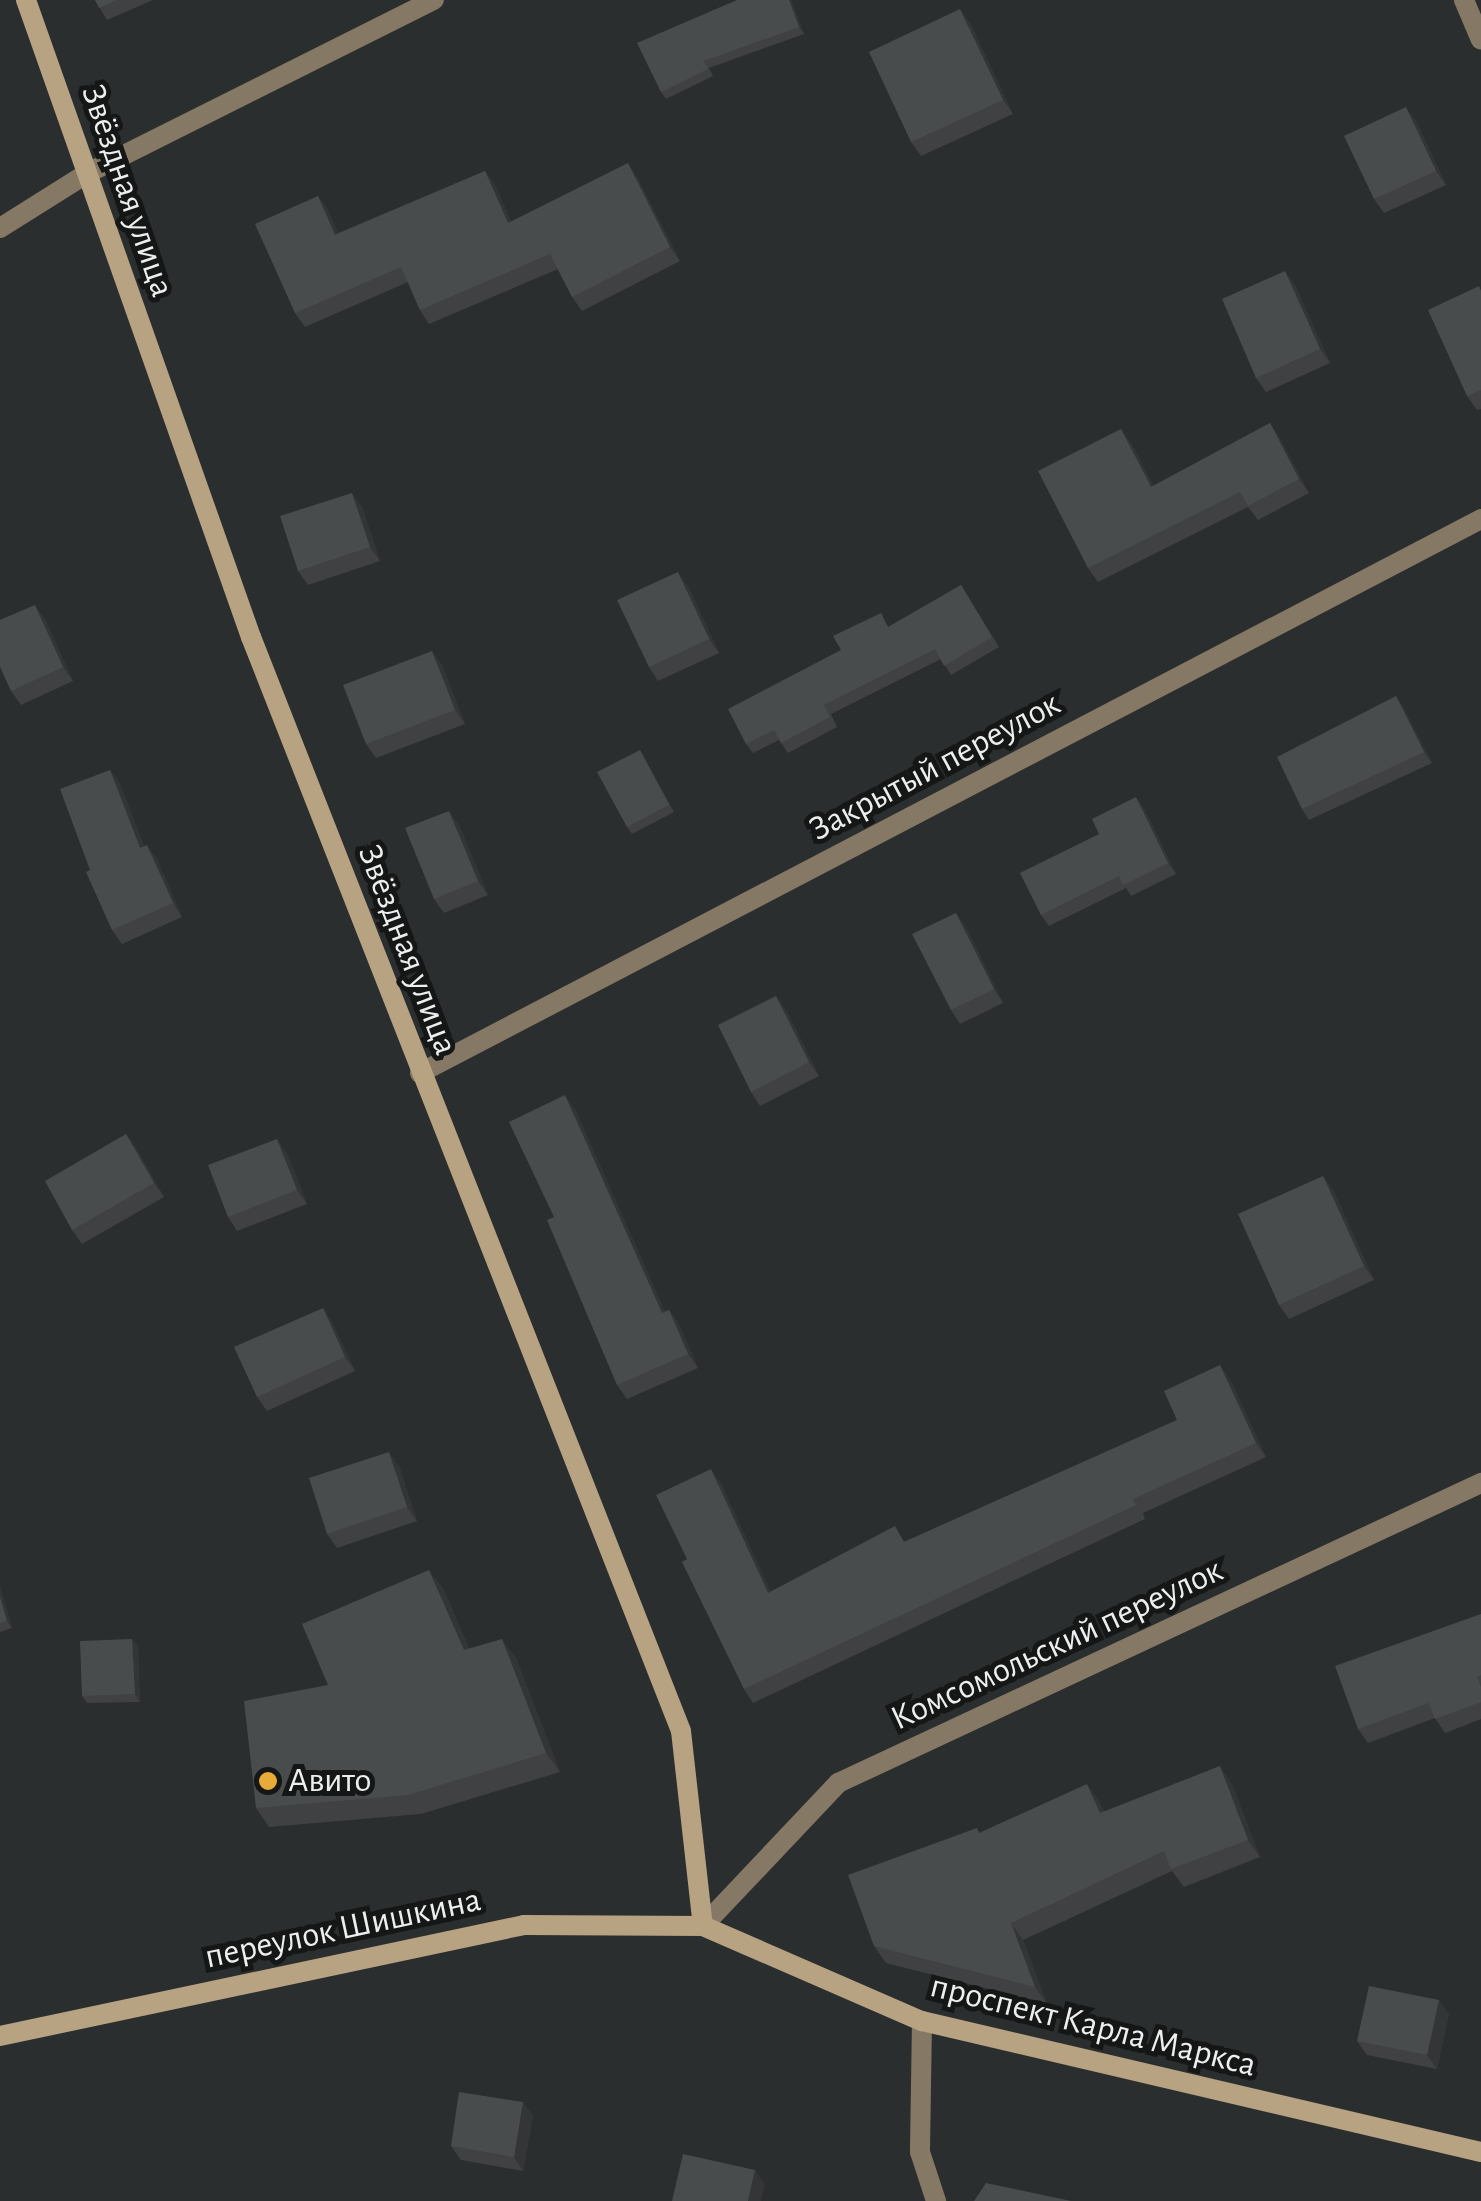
<!DOCTYPE html>
<meta charset="utf-8">
<style>
body{margin:0}
#map{position:relative;width:1481px;height:2201px;overflow:hidden;background:#2b2e2f;font-family:"Alegreya Sans",sans-serif}
div>[style]{position:absolute}
[style*='--x']{left:calc(var(--x)*1px);top:calc(var(--y)*1px);width:calc(var(--w)*1px);rotate:calc(var(--a)*1deg)}
.street>*{height:20px;margin:-10px;padding:0 10px;transform-origin:10px;border-radius:10px;background:#857864}
.secondary>*{height:20px;margin:-10px;padding:0 10px;transform-origin:10px;border-radius:10px;background:#b7a282}
.wall>*{inset:0;background:#3f4142}
.shaded-wall>*{inset:0;background:#333536}
.building>*{inset:0;background:#494c4d}
.dots>*{width:28px;height:28px;translate:-50% -50%;box-sizing:border-box;border:5px solid #151616;border-radius:50%}
span{translate:-50% -50%;white-space:nowrap;text-align:center;line-height:1.15;-webkit-text-stroke:10px #151616;paint-order:stroke}
.street-label{font-size:35px;color:#eceeef}
.poi-label{font-size:35px;color:#eceeef}
.left{translate:0 -50%;text-align:left}
</style>
<div id="map">
<div class="street">
<i style="--x:1464;--y:0;--w:43;--a:67"></i>
<i style="--x:0;--y:228;--w:102;--a:-32.1"></i>
<i style="--x:86;--y:174;--w:389;--a:-26.6"></i>
<i style="--x:420;--y:1073;--w:1197;--a:-27.57"></i>
<i style="--x:703;--y:1926;--w:197;--a:-46.6"></i>
<i style="--x:838;--y:1783;--w:710;--a:-25.01"></i>
<i style="--x:922;--y:2021;--w:131;--a:90.9"></i>
<i style="--x:920;--y:2152;--w:52;--a:71.9"></i>
</div>
<div class="secondary">
<i style="--x:26;--y:0;--w:676;--a:70.55"></i>
<i style="--x:251;--y:637;--w:1175;--a:68.54"></i>
<i style="--x:681;--y:1731;--w:196;--a:83.6"></i>
<i style="--x:0;--y:2036;--w:536;--a:-11.96"></i>
<i style="--x:524;--y:1925;--w:179;--a:0.3"></i>
<i style="--x:703;--y:1926;--w:239;--a:23.5"></i>
<i style="--x:922;--y:2021;--w:574;--a:13.19"></i>
</div>
<div class="wall">
<i style="clip-path:polygon(95px 0,153px 0,107px 20px)"></i>
<i style="clip-path:polygon(791px 0,804px 34px,709px 68px,713px 76px,666px 99px,661px 92px)"></i>
<i style="clip-path:polygon(970px 23px,1013px 114px,921px 156px,911px 142px)"></i>
<i style="clip-path:polygon(1416px 121px,1446px 185px,1384px 213px,1374px 199px)"></i>
<i style="clip-path:polygon(485px 171px,495px 185px,511px 222px,637px 177px,680px 261px,582px 311px,572px 297px,558px 269px,429px 324px,420px 310px,408px 282px,305px 327px,295px 313px,318px 196px,328px 210px,338px 233px)"></i>
<i style="clip-path:polygon(1285px 271px,1295px 285px,1330px 363px,1266px 392px,1256px 378px)"></i>
<i style="clip-path:polygon(1481px 289px,1481px 409px,1477px 410px,1467px 396px)"></i>
<i style="clip-path:polygon(1270px 423px,1279px 437px,1309px 493px,1258px 520px,1248px 507px,1098px 582px,1088px 568px,1131px 443px,1153px 486px)"></i>
<i style="clip-path:polygon(362px 507px,380px 561px,308px 585px,298px 571px)"></i>
<i style="clip-path:polygon(961px 585px,999px 647px,951px 675px,941px 659px,831px 714px,837px 727px,788px 753px,779px 740px,753px 753px,746px 744px,841px 650px,890px 627px)"></i>
<i style="clip-path:polygon(688px 586px,719px 653px,658px 681px,649px 667px)"></i>
<i style="clip-path:polygon(45px 619px,73px 681px,21px 705px,11px 691px)"></i>
<i style="clip-path:polygon(442px 665px,465px 724px,376px 758px,366px 744px)"></i>
<i style="clip-path:polygon(1396px 696px,1403px 707px,1432px 763px,1309px 820px,1302px 809px)"></i>
<i style="clip-path:polygon(640px 750px,674px 812px,632px 834px,627px 827px)"></i>
<i style="clip-path:polygon(110px 770px,120px 784px,144px 846px,157px 859px,182px 917px,122px 944px,112px 930px,90px 870px)"></i>
<i style="clip-path:polygon(1144px 808px,1176px 874px,1131px 896px,1126px 888px,1049px 926px,1041px 915px,1099px 834px)"></i>
<i style="clip-path:polygon(459px 825px,488px 895px,444px 913px,434px 899px)"></i>
<i style="clip-path:polygon(966px 927px,1003px 1003px,960px 1024px,951px 1010px)"></i>
<i style="clip-path:polygon(786px 1010px,819px 1076px,760px 1106px,751px 1092px)"></i>
<i style="clip-path:polygon(575px 1109px,665px 1312px,669px 1310px,679px 1324px,698px 1368px,627px 1399px,617px 1385px,554px 1217px)"></i>
<i style="clip-path:polygon(126px 1134px,136px 1148px,164px 1197px,82px 1244px,72px 1230px)"></i>
<i style="clip-path:polygon(287px 1153px,307px 1204px,237px 1231px,228px 1217px)"></i>
<i style="clip-path:polygon(1323px 1176px,1333px 1190px,1374px 1280px,1289px 1319px,1279px 1305px)"></i>
<i style="clip-path:polygon(323px 1308px,332px 1322px,355px 1371px,267px 1411px,257px 1397px)"></i>
<i style="clip-path:polygon(1230px 1379px,1266px 1457px,1143px 1513px,1145px 1519px,753px 1703px,744px 1689px,687px 1559px,721px 1483px,770px 1592px,906px 1541px,1177px 1420px)"></i>
<i style="clip-path:polygon(399px 1466px,417px 1521px,337px 1548px,327px 1534px)"></i>
<i style="clip-path:polygon(0 1586px,12px 1628px,0 1632px)"></i>
<i style="clip-path:polygon(443px 1588px,469px 1649px,516px 1658px,560px 1772px,421px 1814px,269px 1827px,256px 1808px,328px 1685px)"></i>
<i style="clip-path:polygon(1481px 1614px,1481px 1719px,1445px 1733px,1435px 1718px,1368px 1743px,1358px 1729px)"></i>
<i style="clip-path:polygon(132px 1639px,138px 1646px,140px 1702px,87px 1703px,82px 1696px)"></i>
<i style="clip-path:polygon(1232px 1784px,1260px 1857px,1184px 1887px,1172px 1871px,1023px 1940px,1047px 2004px,886px 1963px,874px 1946px,980px 1833px,1099px 1801px,1104px 1812px)"></i>
<i style="clip-path:polygon(1449px 2014px,1437px 2069px,1367px 2055px,1357px 2041px)"></i>
<i style="clip-path:polygon(533px 2116px,523px 2171px,461px 2160px,451px 2146px)"></i>
</div>
<div class="shaded-wall">
<i style="clip-path:polygon(789px 0,791px 0,804px 34px,799px 27px)"></i>
<i style="clip-path:polygon(960px 9px,970px 23px,1013px 114px,1003px 100px)"></i>
<i style="clip-path:polygon(1406px 107px,1416px 121px,1446px 185px,1436px 171px)"></i>
<i style="clip-path:polygon(628px 163px,637px 177px,680px 261px,670px 247px)"></i>
<i style="clip-path:polygon(485px 171px,495px 185px,517px 237px,508px 223px)"></i>
<i style="clip-path:polygon(318px 196px,328px 210px,345px 249px,335px 235px)"></i>
<i style="clip-path:polygon(1285px 271px,1295px 285px,1330px 363px,1320px 349px)"></i>
<i style="clip-path:polygon(1270px 423px,1279px 437px,1309px 493px,1299px 479px)"></i>
<i style="clip-path:polygon(1121px 429px,1131px 443px,1160px 501px,1151px 487px)"></i>
<i style="clip-path:polygon(352px 493px,362px 507px,380px 561px,370px 547px)"></i>
<i style="clip-path:polygon(678px 572px,688px 586px,719px 653px,709px 639px)"></i>
<i style="clip-path:polygon(35px 605px,45px 619px,73px 681px,63px 667px)"></i>
<i style="clip-path:polygon(432px 651px,442px 665px,465px 724px,455px 710px)"></i>
<i style="clip-path:polygon(1396px 696px,1403px 707px,1432px 763px,1424px 752px)"></i>
<i style="clip-path:polygon(110px 770px,120px 784px,150px 862px,140px 848px)"></i>
<i style="clip-path:polygon(1136px 797px,1144px 808px,1176px 874px,1168px 863px)"></i>
<i style="clip-path:polygon(449px 811px,459px 825px,488px 895px,478px 881px)"></i>
<i style="clip-path:polygon(147px 845px,157px 859px,182px 917px,173px 903px)"></i>
<i style="clip-path:polygon(956px 913px,966px 927px,1003px 1003px,994px 989px)"></i>
<i style="clip-path:polygon(776px 996px,786px 1010px,819px 1076px,809px 1062px)"></i>
<i style="clip-path:polygon(565px 1095px,575px 1109px,672px 1327px,662px 1313px)"></i>
<i style="clip-path:polygon(126px 1134px,136px 1148px,164px 1197px,154px 1183px)"></i>
<i style="clip-path:polygon(277px 1139px,287px 1153px,307px 1204px,297px 1190px)"></i>
<i style="clip-path:polygon(1323px 1176px,1333px 1190px,1374px 1280px,1364px 1266px)"></i>
<i style="clip-path:polygon(323px 1308px,332px 1322px,355px 1371px,345px 1357px)"></i>
<i style="clip-path:polygon(669px 1310px,679px 1324px,698px 1368px,688px 1354px)"></i>
<i style="clip-path:polygon(1220px 1365px,1230px 1379px,1266px 1457px,1256px 1443px)"></i>
<i style="clip-path:polygon(389px 1452px,399px 1466px,417px 1521px,407px 1507px)"></i>
<i style="clip-path:polygon(711px 1469px,721px 1483px,778px 1607px,768px 1593px)"></i>
<i style="clip-path:polygon(429px 1570px,443px 1588px,477px 1669px,464px 1650px)"></i>
<i style="clip-path:polygon(0 1586px,12px 1628px,7px 1621px,0 1597px)"></i>
<i style="clip-path:polygon(132px 1639px,138px 1646px,140px 1702px,135px 1694px)"></i>
<i style="clip-path:polygon(502px 1639px,516px 1658px,560px 1772px,546px 1753px)"></i>
<i style="clip-path:polygon(1220px 1766px,1232px 1784px,1260px 1857px,1248px 1840px)"></i>
<i style="clip-path:polygon(1087px 1784px,1099px 1801px,1113px 1830px,1100px 1813px)"></i>
<i style="clip-path:polygon(1011px 1923px,1023px 1940px,1047px 2004px,1035px 1987px)"></i>
<i style="clip-path:polygon(1439px 2000px,1449px 2014px,1437px 2069px,1427px 2055px)"></i>
<i style="clip-path:polygon(523px 2102px,533px 2116px,523px 2171px,514px 2157px)"></i>
<i style="clip-path:polygon(755px 2170px,765px 2184px,761px 2201px,748px 2201px)"></i>
</div>
<div class="building">
<i style="clip-path:polygon(95px 0,117px 0,99px 8px)"></i>
<i style="clip-path:polygon(737px 0,789px 0,799px 27px,704px 61px,708px 69px,661px 92px,637px 43px)"></i>
<i style="clip-path:polygon(960px 9px,1003px 100px,911px 142px,869px 52px)"></i>
<i style="clip-path:polygon(1406px 107px,1436px 171px,1374px 199px,1344px 136px)"></i>
<i style="clip-path:polygon(628px 163px,670px 247px,572px 297px,550px 254px,420px 310px,401px 267px,295px 313px,255px 224px,318px 196px,335px 235px,485px 171px,508px 223px)"></i>
<i style="clip-path:polygon(1285px 271px,1320px 349px,1256px 378px,1222px 299px)"></i>
<i style="clip-path:polygon(1479px 286px,1481px 291px,1481px 390px,1467px 396px,1428px 310px)"></i>
<i style="clip-path:polygon(1270px 423px,1299px 479px,1248px 506px,1240px 492px,1088px 568px,1038px 471px,1121px 429px,1151px 487px)"></i>
<i style="clip-path:polygon(352px 493px,370px 547px,298px 571px,280px 516px)"></i>
<i style="clip-path:polygon(678px 572px,709px 639px,649px 667px,617px 600px)"></i>
<i style="clip-path:polygon(961px 585px,992px 637px,944px 666px,935px 649px,824px 705px,830px 717px,781px 743px,774px 730px,746px 744px,728px 709px,841px 650px,833px 636px,881px 613px,888px 627px)"></i>
<i style="clip-path:polygon(35px 605px,63px 667px,11px 691px,0 667px,0 620px)"></i>
<i style="clip-path:polygon(432px 651px,455px 710px,366px 744px,343px 685px)"></i>
<i style="clip-path:polygon(1396px 696px,1424px 752px,1302px 809px,1277px 757px)"></i>
<i style="clip-path:polygon(640px 750px,669px 805px,627px 827px,597px 772px)"></i>
<i style="clip-path:polygon(110px 770px,140px 848px,147px 845px,173px 903px,112px 930px,86px 872px,90px 870px,60px 789px)"></i>
<i style="clip-path:polygon(1136px 797px,1168px 863px,1123px 885px,1119px 876px,1041px 915px,1020px 873px,1099px 834px,1092px 819px)"></i>
<i style="clip-path:polygon(449px 811px,478px 881px,434px 899px,405px 828px)"></i>
<i style="clip-path:polygon(956px 913px,994px 989px,951px 1010px,912px 934px)"></i>
<i style="clip-path:polygon(776px 996px,809px 1062px,751px 1092px,718px 1025px)"></i>
<i style="clip-path:polygon(565px 1095px,662px 1313px,669px 1310px,688px 1354px,617px 1385px,547px 1220px,554px 1217px,509px 1122px)"></i>
<i style="clip-path:polygon(126px 1134px,154px 1183px,72px 1230px,45px 1181px)"></i>
<i style="clip-path:polygon(277px 1139px,297px 1190px,228px 1217px,208px 1165px)"></i>
<i style="clip-path:polygon(1323px 1176px,1364px 1266px,1279px 1305px,1238px 1214px)"></i>
<i style="clip-path:polygon(323px 1308px,345px 1357px,257px 1397px,234px 1347px)"></i>
<i style="clip-path:polygon(1220px 1365px,1256px 1443px,1133px 1499px,1136px 1505px,744px 1689px,682px 1562px,687px 1559px,656px 1495px,711px 1469px,768px 1593px,895px 1526px,904px 1542px,1177px 1420px,1164px 1391px)"></i>
<i style="clip-path:polygon(389px 1452px,407px 1507px,327px 1534px,309px 1478px)"></i>
<i style="clip-path:polygon(429px 1570px,464px 1650px,502px 1639px,546px 1753px,408px 1795px,256px 1808px,244px 1701px,328px 1685px,302px 1624px)"></i>
<i style="clip-path:polygon(0 1597px,7px 1621px,0 1623px)"></i>
<i style="clip-path:polygon(1481px 1614px,1481px 1675px,1477px 1677px,1481px 1687px,1481px 1702px,1435px 1719px,1429px 1703px,1358px 1729px,1335px 1666px)"></i>
<i style="clip-path:polygon(132px 1639px,135px 1694px,82px 1696px,80px 1641px)"></i>
<i style="clip-path:polygon(1220px 1766px,1248px 1840px,1171px 1869px,1164px 1851px,1011px 1923px,1035px 1987px,874px 1946px,848px 1875px,977px 1828px,979px 1833px,1087px 1784px,1100px 1813px)"></i>
<i style="clip-path:polygon(1369px 1986px,1439px 2000px,1427px 2055px,1357px 2041px)"></i>
<i style="clip-path:polygon(459px 2092px,523px 2102px,514px 2157px,451px 2146px)"></i>
<i style="clip-path:polygon(683px 2154px,755px 2170px,748px 2201px,672px 2201px)"></i>
<i style="clip-path:polygon(986px 2183px,1071px 2201px,974px 2201px)"></i>
</div>
<div class="dots">
<i style="left:268px;top:1781px;background:#e8ab37"></i>
</div>
<div class="street-label">
<span style="left:127px;top:191px;rotate:71deg">Звёздная улица</span>
<span style="left:935px;top:767px;rotate:-28deg">Закрытый переулок</span>
<span style="left:407px;top:950px;rotate:69deg">Звёздная улица</span>
<span style="left:1057px;top:1645px;rotate:-25deg">Комсомольский переулок</span>
<span style="left:343px;top:1929px;rotate:-12deg">переулок Шишкина</span>
<span style="left:1093px;top:2026px;rotate:14deg">проспект Карла Маркса</span>
</div>
<div class="poi-label">
<span class="left" style="left:288px;top:1781px">Авито</span>
</div>
</div>
